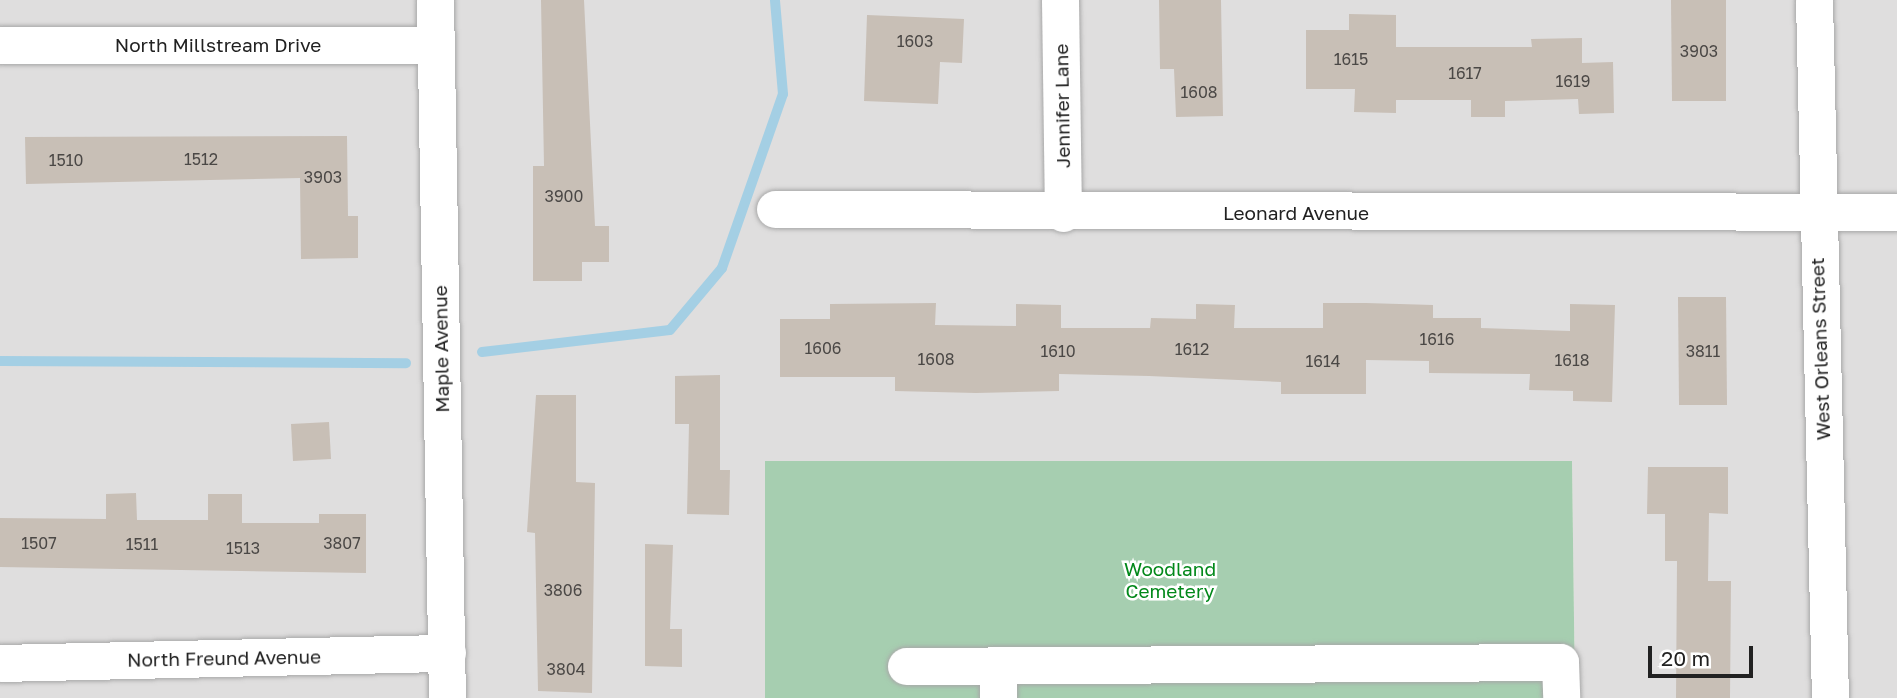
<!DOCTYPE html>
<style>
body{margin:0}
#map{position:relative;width:1897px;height:698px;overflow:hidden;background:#f2f0e7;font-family:"Golos Text",sans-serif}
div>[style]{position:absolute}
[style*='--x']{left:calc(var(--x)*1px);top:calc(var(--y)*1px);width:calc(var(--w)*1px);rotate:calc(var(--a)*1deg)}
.residential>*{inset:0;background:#dfdede}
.cemetery>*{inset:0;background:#a6ceb0}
.stream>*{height:10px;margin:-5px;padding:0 5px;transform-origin:5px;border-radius:5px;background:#a4cfe4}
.building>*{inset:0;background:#c8bfb6}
.roads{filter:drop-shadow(0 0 2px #a8a8a8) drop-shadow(0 0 2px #a8a8a8)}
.minor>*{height:37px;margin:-18.5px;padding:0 18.5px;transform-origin:18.5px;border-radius:18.5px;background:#fff}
span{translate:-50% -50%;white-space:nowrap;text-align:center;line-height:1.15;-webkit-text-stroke:5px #fff;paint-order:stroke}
.number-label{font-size:16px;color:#4b4846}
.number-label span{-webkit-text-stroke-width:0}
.street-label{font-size:19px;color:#212121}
.park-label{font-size:19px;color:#02881a}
.scale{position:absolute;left:1648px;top:646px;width:105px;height:32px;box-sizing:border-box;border:4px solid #212121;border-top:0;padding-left:9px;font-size:21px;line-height:24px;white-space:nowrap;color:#212121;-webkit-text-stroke:5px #fff;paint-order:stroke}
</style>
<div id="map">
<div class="residential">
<i style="clip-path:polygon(0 0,1897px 0,1897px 698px,1575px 698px,1572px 461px,765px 461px,765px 698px,0 698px)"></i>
</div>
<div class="cemetery">
<i style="clip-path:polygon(765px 461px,1572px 461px,1575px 698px,765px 698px)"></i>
</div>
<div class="stream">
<i style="--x:482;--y:352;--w:189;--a:-6.7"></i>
<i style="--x:670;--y:330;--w:81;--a:-50"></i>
<i style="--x:722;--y:268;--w:184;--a:-70.7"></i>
<i style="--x:783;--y:94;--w:94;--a:-94.9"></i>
<i style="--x:0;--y:361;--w:406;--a:0.3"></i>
</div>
<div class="building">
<i style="clip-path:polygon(541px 0,584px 0,595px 226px,609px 226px,609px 262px,582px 262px,582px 281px,533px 281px,533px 166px,544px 166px)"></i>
<i style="clip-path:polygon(1159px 0,1221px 0,1223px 116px,1176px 117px,1174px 69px,1160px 69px)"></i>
<i style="clip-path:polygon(1671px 0,1726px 0,1726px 101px,1672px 101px)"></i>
<i style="clip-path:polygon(1349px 14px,1396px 15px,1396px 47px,1532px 47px,1531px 39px,1582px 38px,1582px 63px,1613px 62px,1614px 113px,1579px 114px,1578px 99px,1505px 101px,1505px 117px,1471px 117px,1471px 100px,1396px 100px,1396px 113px,1354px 112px,1355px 89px,1306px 89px,1306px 30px,1349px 30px)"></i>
<i style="clip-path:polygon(867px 15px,964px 19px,962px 63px,940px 62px,938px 104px,864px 101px)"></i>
<i style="clip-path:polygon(347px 136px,348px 216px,358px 216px,358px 258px,301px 259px,300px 178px,26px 184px,25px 137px)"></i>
<i style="clip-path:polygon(1678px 297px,1726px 297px,1727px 405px,1679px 405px)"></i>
<i style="clip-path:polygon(936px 303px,935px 325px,1016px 326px,1016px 304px,1061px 305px,1061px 328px,1150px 328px,1151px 318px,1196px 319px,1196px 304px,1235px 305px,1234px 328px,1323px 328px,1323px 303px,1366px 303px,1433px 305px,1433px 318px,1481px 318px,1481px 328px,1570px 331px,1570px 304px,1615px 305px,1612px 402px,1573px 401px,1573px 391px,1529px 390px,1530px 374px,1429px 373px,1429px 361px,1366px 360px,1366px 394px,1281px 394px,1281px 382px,1149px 376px,1059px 374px,1059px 391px,976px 393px,895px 391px,895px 377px,780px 377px,780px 319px,830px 319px,830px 304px)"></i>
<i style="clip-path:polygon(720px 375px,720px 470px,730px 470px,729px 515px,687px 514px,689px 424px,675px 424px,675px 376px)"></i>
<i style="clip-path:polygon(536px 395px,576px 395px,576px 482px,595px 483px,592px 693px,538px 691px,535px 533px,527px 532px)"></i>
<i style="clip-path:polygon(329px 422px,331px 459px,293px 461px,291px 424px)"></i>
<i style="clip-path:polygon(1648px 467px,1728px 467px,1728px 514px,1709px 513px,1708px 581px,1731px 581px,1730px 698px,1676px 698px,1677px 561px,1665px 561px,1665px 514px,1647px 514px)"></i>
<i style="clip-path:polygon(136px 493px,137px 520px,208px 520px,208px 494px,242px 494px,242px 523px,319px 523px,319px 514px,366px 514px,366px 573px,0 567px,0 518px,106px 519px,106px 494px)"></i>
<i style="clip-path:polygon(645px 544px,673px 545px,670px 629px,682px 629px,682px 667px,645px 666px)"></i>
</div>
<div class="roads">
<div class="minor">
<i style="--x:435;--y:0;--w:698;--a:89.02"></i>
<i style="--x:1060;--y:0;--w:213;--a:89.2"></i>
<i style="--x:1814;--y:0;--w:698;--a:88.69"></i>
<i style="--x:0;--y:45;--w:435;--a:0"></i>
<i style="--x:775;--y:209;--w:1122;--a:0.15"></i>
<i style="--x:0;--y:663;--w:447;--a:-1.3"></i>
<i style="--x:906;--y:666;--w:654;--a:-0.35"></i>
<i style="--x:1560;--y:662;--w:36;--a:88"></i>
<i style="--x:998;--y:666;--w:32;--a:90"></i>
</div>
</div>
<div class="number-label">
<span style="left:915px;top:41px">1603</span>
<span style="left:1699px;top:51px">3903</span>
<span style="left:1351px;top:59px">1615</span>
<span style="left:1465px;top:73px">1617</span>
<span style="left:1573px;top:81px">1619</span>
<span style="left:1199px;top:92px">1608</span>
<span style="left:201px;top:159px">1512</span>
<span style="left:66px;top:160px">1510</span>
<span style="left:323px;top:177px">3903</span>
<span style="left:564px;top:196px">3900</span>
<span style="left:1437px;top:339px">1616</span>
<span style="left:823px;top:348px">1606</span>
<span style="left:1192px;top:349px">1612</span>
<span style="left:1058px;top:351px">1610</span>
<span style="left:1703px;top:351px">3811</span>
<span style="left:936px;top:359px">1608</span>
<span style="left:1572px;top:360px">1618</span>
<span style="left:1323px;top:361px">1614</span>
<span style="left:39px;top:543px">1507</span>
<span style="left:342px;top:543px">3807</span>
<span style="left:142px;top:544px">1511</span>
<span style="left:243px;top:548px">1513</span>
<span style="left:563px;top:590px">3806</span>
<span style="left:566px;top:669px">3804</span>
</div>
<div class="street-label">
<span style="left:218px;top:45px">North Millstream Drive</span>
<span style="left:1062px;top:106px;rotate:-91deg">Jennifer Lane</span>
<span style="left:1296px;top:213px">Leonard Avenue</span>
<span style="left:441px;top:349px;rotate:-91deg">Maple Avenue</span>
<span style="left:1820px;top:349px;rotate:-92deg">West Orleans Street</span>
<span style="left:224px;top:658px;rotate:-1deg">North Freund Avenue</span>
</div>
<div class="park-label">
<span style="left:1170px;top:580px">Woodland<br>Cemetery</span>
</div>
<div class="scale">20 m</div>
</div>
